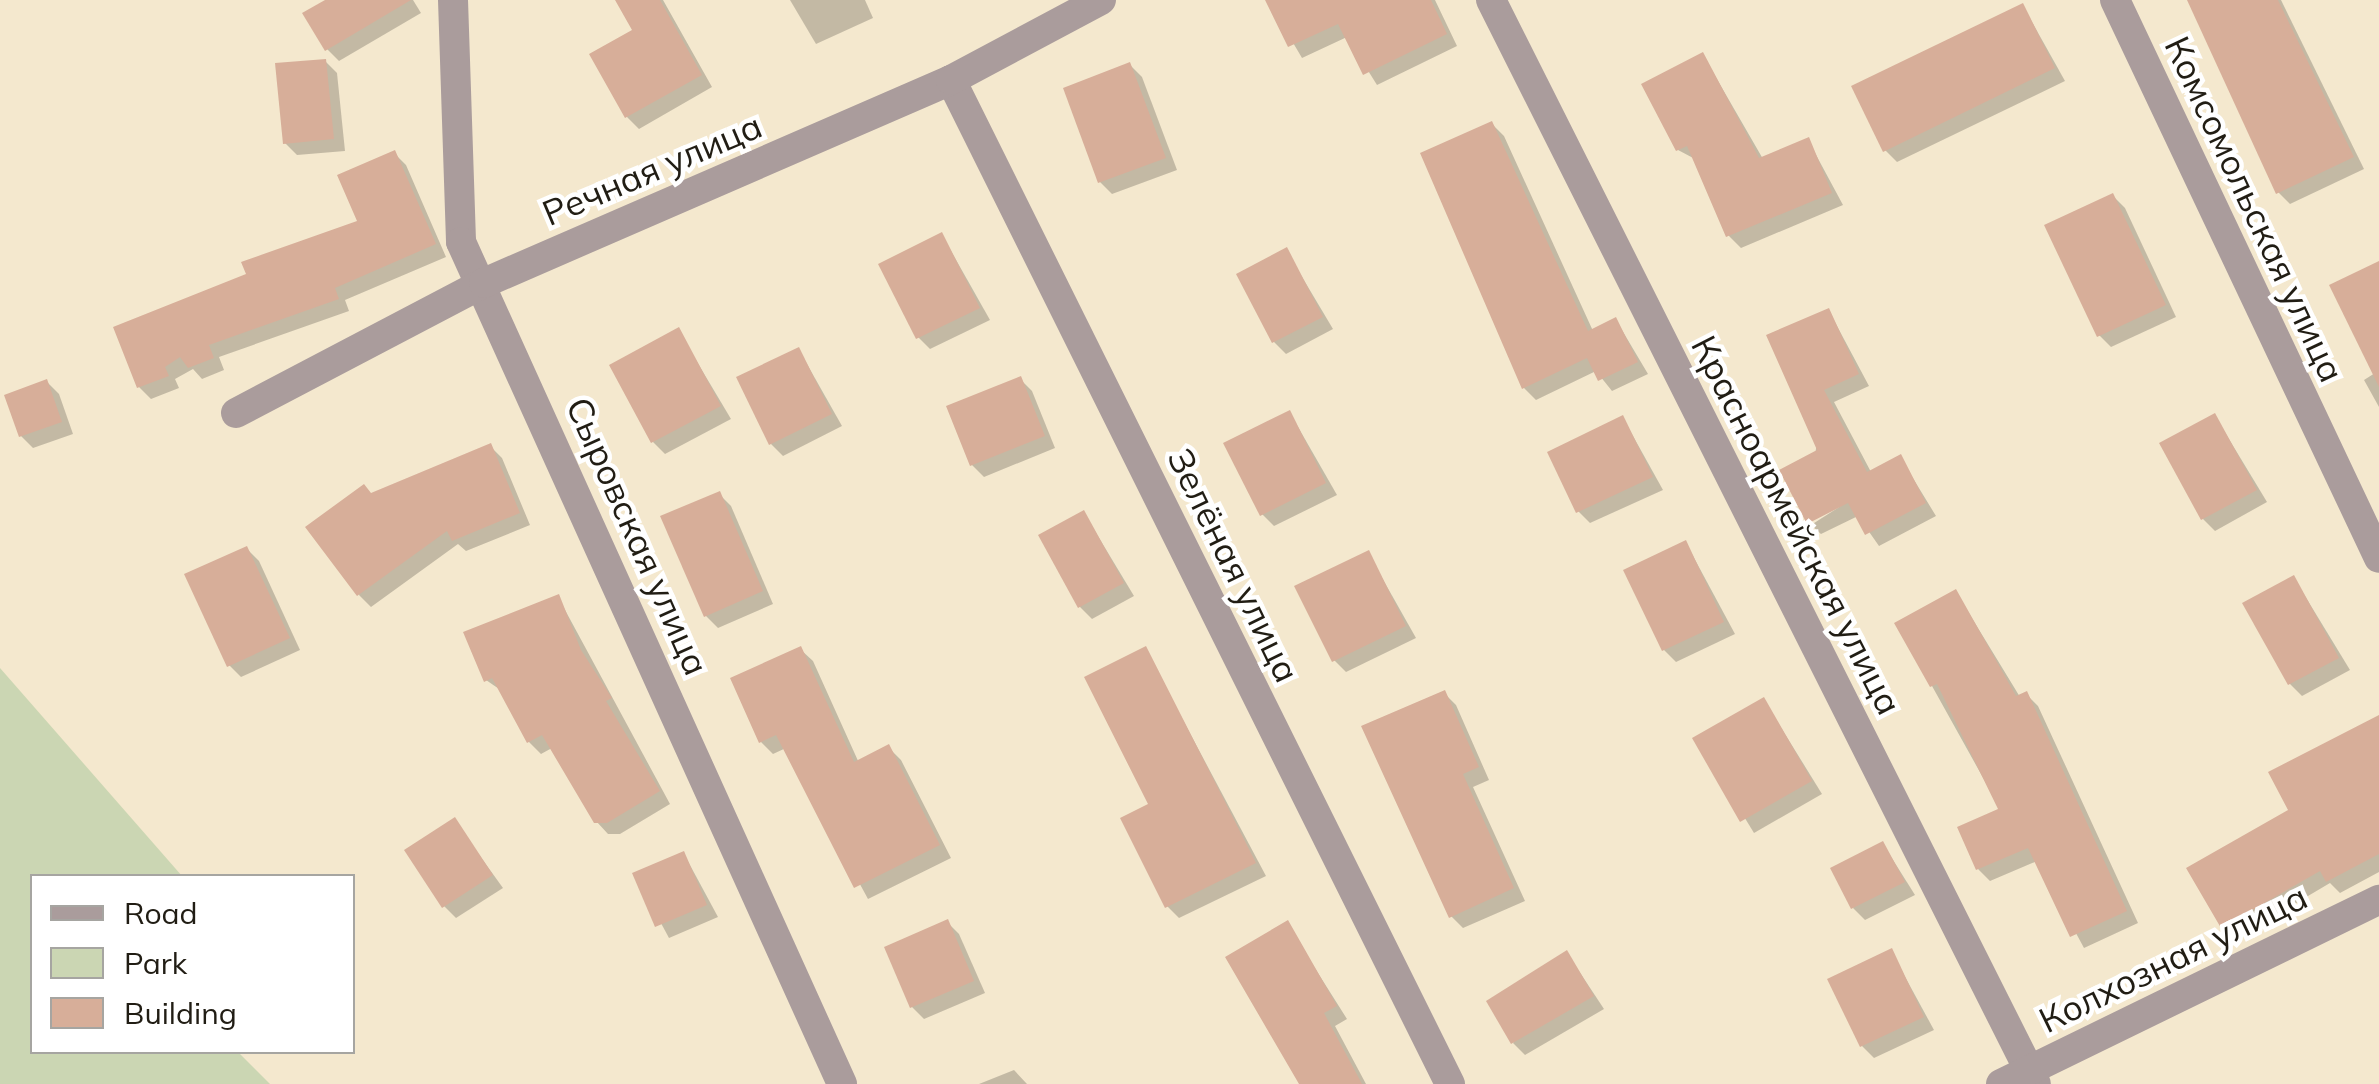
<!DOCTYPE html>
<meta charset="utf-8">
<style>
body{margin:0}
#map{position:relative;width:2379px;height:1084px;overflow:hidden;background:#f4e8ce;font-family:Mulish,sans-serif}
div>[style]{position:absolute}
[style*='--x']{left:calc(var(--x)*1px);top:calc(var(--y)*1px);width:calc(var(--w)*1px);rotate:calc(var(--a)*1deg)}
.green>*{inset:0;background:#cbd6b3}
.shadow>*{inset:0;background:#0003}
.building>*{inset:0;background:#d7ae99}
.minor>*{height:30px;margin:-15px;padding:0 15px;transform-origin:15px;border-radius:15px;background:#aa9c9c}
span{translate:-50% -50%;white-space:nowrap;text-align:center;line-height:1.15;-webkit-text-stroke:9px #fff;paint-order:stroke}
.street-label{font-size:35px;color:#211d14}
.legend{position:absolute;left:30px;top:874px;width:325px;height:180px;box-sizing:border-box;background:#fff;border:2px solid #a6a5a1;margin:0;padding:12px 18px;list-style:none;font-size:30px;color:#211d14}
.legend li{display:flex;align-items:center;gap:20px;height:50px}
.legend b{width:50px;border:2px solid #a6a5a1}
</style>
<div id="map">
<div class="green">
<i style="clip-path:polygon(0 668px,182px 876px,32px 876px,32px 1052px,238px 1052px,270px 1084px,0 1084px)"></i>
</div>
<div class="shadow">
<i style="clip-path:polygon(330px 0,413px 0,421px 13px,339px 61px,327px 49px)"></i>
<i style="clip-path:polygon(622px 0,663px 0,712px 87px,639px 129px,627px 117px,636px 31px)"></i>
<i style="clip-path:polygon(790px 0,865px 0,873px 18px,816px 44px)"></i>
<i style="clip-path:polygon(1268px 0,1435px 0,1457px 46px,1377px 85px,1347px 37px,1302px 58px)"></i>
<i style="clip-path:polygon(2190px 0,2281px 0,2364px 169px,2290px 204px,2278px 192px)"></i>
<i style="clip-path:polygon(2023px 6px,2065px 81px,1897px 162px,1885px 150px)"></i>
<i style="clip-path:polygon(1703px 55px,1763px 159px,1808px 140px,1843px 205px,1741px 248px,1729px 236px,1695px 159px,1678px 150px)"></i>
<i style="clip-path:polygon(325px 61px,337px 73px,345px 151px,297px 155px,285px 143px)"></i>
<i style="clip-path:polygon(1130px 65px,1142px 77px,1177px 170px,1112px 194px,1100px 182px)"></i>
<i style="clip-path:polygon(1492px 124px,1504px 136px,1593px 331px,1616px 320px,1648px 374px,1612px 391px,1596px 371px,1536px 400px,1524px 388px)"></i>
<i style="clip-path:polygon(394px 153px,406px 165px,446px 257px,345px 300px,349px 311px,219px 357px,224px 370px,202px 379px,193px 369px,175px 379px,179px 388px,151px 399px,139px 387px,249px 276px,360px 222px)"></i>
<i style="clip-path:polygon(2113px 196px,2125px 208px,2176px 317px,2111px 347px,2099px 335px)"></i>
<i style="clip-path:polygon(942px 235px,990px 320px,930px 349px,918px 337px)"></i>
<i style="clip-path:polygon(1286px 250px,1333px 329px,1286px 354px,1274px 342px)"></i>
<i style="clip-path:polygon(2379px 267px,2379px 407px,2364px 380px,2375px 373px)"></i>
<i style="clip-path:polygon(1829px 311px,1869px 386px,1834px 402px,1871px 472px,1900px 457px,1936px 516px,1879px 546px,1858px 516px,1821px 534px,1811px 525px,1858px 495px,1809px 522px)"></i>
<i style="clip-path:polygon(678px 330px,731px 419px,665px 454px,653px 442px)"></i>
<i style="clip-path:polygon(799px 350px,842px 426px,783px 456px,771px 444px)"></i>
<i style="clip-path:polygon(1020px 379px,1032px 391px,1055px 448px,984px 477px,972px 465px)"></i>
<i style="clip-path:polygon(47px 382px,59px 394px,73px 434px,33px 448px,21px 436px)"></i>
<i style="clip-path:polygon(1290px 413px,1337px 495px,1274px 526px,1262px 514px)"></i>
<i style="clip-path:polygon(2215px 416px,2267px 502px,2215px 531px,2203px 519px)"></i>
<i style="clip-path:polygon(1623px 418px,1663px 490px,1590px 523px,1578px 511px)"></i>
<i style="clip-path:polygon(490px 446px,502px 458px,530px 525px,466px 551px,458px 544px,371px 607px,359px 595px,373px 495px)"></i>
<i style="clip-path:polygon(719px 494px,731px 506px,773px 604px,718px 628px,706px 616px)"></i>
<i style="clip-path:polygon(1084px 513px,1134px 596px,1092px 619px,1080px 607px)"></i>
<i style="clip-path:polygon(1686px 543px,1735px 634px,1676px 662px,1664px 650px)"></i>
<i style="clip-path:polygon(247px 549px,259px 561px,300px 650px,241px 677px,229px 665px)"></i>
<i style="clip-path:polygon(1368px 553px,1416px 638px,1346px 672px,1334px 660px)"></i>
<i style="clip-path:polygon(2294px 578px,2350px 670px,2302px 696px,2290px 684px)"></i>
<i style="clip-path:polygon(1956px 592px,2020px 697px,2026px 694px,2038px 706px,2138px 923px,2084px 948px,2037px 861px,1990px 881px,1978px 869px,2001px 810px,1932px 686px)"></i>
<i style="clip-path:polygon(558px 597px,670px 804px,620px 834px,608px 834px,596px 821px,552px 748px,541px 754px,529px 742px,502px 691px,486px 680px)"></i>
<i style="clip-path:polygon(800px 649px,813px 661px,859px 763px,889px 748px,901px 760px,951px 858px,868px 899px,786px 748px,773px 754px,761px 742px)"></i>
<i style="clip-path:polygon(1145px 649px,1266px 876px,1179px 918px,1167px 906px,1151px 805px)"></i>
<i style="clip-path:polygon(1444px 693px,1456px 705px,1489px 780px,1473px 787px,1525px 901px,1463px 928px,1451px 916px)"></i>
<i style="clip-path:polygon(1764px 700px,1822px 794px,1754px 833px,1696px 738px)"></i>
<i style="clip-path:polygon(2379px 717px,2379px 872px,2340px 893px,2330px 883px,2235px 939px,2223px 927px,2292px 811px)"></i>
<i style="clip-path:polygon(454px 820px,503px 888px,456px 918px,444px 906px)"></i>
<i style="clip-path:polygon(1883px 844px,1915px 895px,1865px 920px,1853px 908px)"></i>
<i style="clip-path:polygon(684px 854px,718px 917px,669px 938px,635px 875px)"></i>
<i style="clip-path:polygon(947px 922px,959px 934px,985px 993px,924px 1019px,912px 1007px)"></i>
<i style="clip-path:polygon(1287px 924px,1347px 1019px,1335px 1026px,1366px 1084px,1302px 1084px)"></i>
<i style="clip-path:polygon(1891px 951px,1934px 1030px,1874px 1058px,1862px 1046px)"></i>
<i style="clip-path:polygon(1567px 953px,1604px 1009px,1525px 1055px,1513px 1043px)"></i>
<i style="clip-path:polygon(1014px 1070px,1027px 1084px,979px 1084px)"></i>
</div>
<div class="building">
<i style="clip-path:polygon(325px 0,411px 0,325px 51px,302px 13px)"></i>
<i style="clip-path:polygon(615px 0,660px 0,702px 75px,625px 118px,589px 54px,632px 30px)"></i>
<i style="clip-path:polygon(1265px 0,1431px 0,1447px 34px,1363px 75px,1338px 24px,1288px 47px)"></i>
<i style="clip-path:polygon(2187px 0,2278px 0,2354px 157px,2276px 194px)"></i>
<i style="clip-path:polygon(2023px 3px,2055px 68px,1883px 152px,1851px 86px)"></i>
<i style="clip-path:polygon(1703px 52px,1759px 158px,1809px 137px,1832px 193px,1726px 237px,1687px 146px,1676px 151px,1641px 84px)"></i>
<i style="clip-path:polygon(326px 59px,334px 139px,283px 144px,275px 63px)"></i>
<i style="clip-path:polygon(1130px 62px,1166px 158px,1098px 183px,1063px 88px)"></i>
<i style="clip-path:polygon(1492px 121px,1588px 331px,1616px 317px,1638px 362px,1598px 381px,1587px 358px,1522px 389px,1420px 153px)"></i>
<i style="clip-path:polygon(395px 150px,436px 244px,335px 288px,339px 299px,209px 345px,214px 358px,188px 368px,180px 357px,165px 367px,169px 376px,137px 388px,113px 327px,246px 274px,241px 262px,357px 221px,337px 175px)"></i>
<i style="clip-path:polygon(2113px 193px,2166px 305px,2097px 337px,2044px 225px)"></i>
<i style="clip-path:polygon(942px 232px,980px 308px,916px 339px,878px 264px)"></i>
<i style="clip-path:polygon(1287px 247px,1323px 317px,1272px 343px,1236px 274px)"></i>
<i style="clip-path:polygon(2379px 261px,2379px 387px,2329px 285px)"></i>
<i style="clip-path:polygon(1829px 308px,1859px 374px,1824px 390px,1867px 472px,1901px 454px,1926px 503px,1865px 535px,1848px 503px,1807px 524px,1779px 470px,1817px 450px,1766px 335px)"></i>
<i style="clip-path:polygon(679px 327px,721px 406px,651px 443px,609px 365px)"></i>
<i style="clip-path:polygon(799px 347px,832px 414px,769px 445px,736px 377px)"></i>
<i style="clip-path:polygon(1021px 376px,1045px 436px,970px 466px,946px 406px)"></i>
<i style="clip-path:polygon(47px 379px,62px 422px,19px 437px,4px 395px)"></i>
<i style="clip-path:polygon(1290px 410px,1326px 483px,1260px 516px,1223px 443px)"></i>
<i style="clip-path:polygon(2215px 413px,2257px 490px,2201px 520px,2159px 443px)"></i>
<i style="clip-path:polygon(1623px 415px,1653px 477px,1576px 513px,1547px 452px)"></i>
<i style="clip-path:polygon(491px 443px,520px 513px,452px 541px,447px 531px,357px 596px,305px 527px,364px 484px,371px 493px)"></i>
<i style="clip-path:polygon(720px 491px,763px 591px,704px 617px,660px 516px)"></i>
<i style="clip-path:polygon(1084px 510px,1124px 583px,1078px 608px,1038px 535px)"></i>
<i style="clip-path:polygon(1686px 540px,1724px 622px,1662px 651px,1623px 570px)"></i>
<i style="clip-path:polygon(247px 546px,290px 638px,227px 667px,184px 574px)"></i>
<i style="clip-path:polygon(1369px 550px,1406px 626px,1332px 662px,1294px 586px)"></i>
<i style="clip-path:polygon(2294px 575px,2339px 658px,2288px 685px,2242px 603px)"></i>
<i style="clip-path:polygon(1956px 589px,2016px 696px,2027px 691px,2127px 911px,2070px 937px,2028px 848px,1976px 870px,1957px 827px,1998px 809px,1937px 684px,1930px 687px,1894px 623px)"></i>
<i style="clip-path:polygon(559px 594px,581px 650px,612px 698px,606px 701px,660px 791px,607px 823px,594px 823px,542px 735px,527px 743px,492px 678px,484px 682px,463px 632px)"></i>
<i style="clip-path:polygon(801px 646px,854px 762px,889px 744px,940px 845px,854px 888px,776px 735px,759px 743px,730px 678px)"></i>
<i style="clip-path:polygon(1146px 646px,1256px 863px,1165px 908px,1120px 818px,1148px 804px,1084px 677px)"></i>
<i style="clip-path:polygon(1445px 690px,1479px 767px,1463px 774px,1514px 888px,1449px 918px,1361px 726px)"></i>
<i style="clip-path:polygon(1764px 697px,1812px 781px,1740px 822px,1692px 738px)"></i>
<i style="clip-path:polygon(2379px 715px,2379px 854px,2326px 882px,2320px 871px,2221px 928px,2186px 868px,2288px 810px,2268px 772px)"></i>
<i style="clip-path:polygon(455px 817px,493px 875px,442px 908px,404px 850px)"></i>
<i style="clip-path:polygon(1883px 841px,1905px 882px,1851px 909px,1830px 868px)"></i>
<i style="clip-path:polygon(684px 851px,707px 905px,655px 927px,632px 873px)"></i>
<i style="clip-path:polygon(948px 919px,974px 981px,910px 1008px,884px 947px)"></i>
<i style="clip-path:polygon(1288px 920px,1337px 1006px,1324px 1013px,1362px 1084px,1299px 1084px,1225px 957px)"></i>
<i style="clip-path:polygon(1892px 948px,1924px 1017px,1860px 1047px,1827px 979px)"></i>
<i style="clip-path:polygon(1567px 950px,1594px 996px,1511px 1044px,1486px 1001px)"></i>
</div>
<div class="minor">
<i style="--x:453;--y:0;--w:242;--a:88.1"></i>
<i style="--x:461;--y:242;--w:924;--a:65.65"></i>
<i style="--x:1491;--y:0;--w:1213;--a:63.31"></i>
<i style="--x:2115;--y:0;--w:617;--a:64.68"></i>
<i style="--x:951;--y:80;--w:1121;--a:63.57"></i>
<i style="--x:236;--y:413;--w:280;--a:-27.7"></i>
<i style="--x:484;--y:283;--w:509;--a:-23.49"></i>
<i style="--x:951;--y:80;--w:170;--a:-28.1"></i>
<i style="--x:2001;--y:1084;--w:420;--a:-26"></i>
</div>
<div class="street-label">
<span style="left:652px;top:169px;rotate:-23deg">Речная улица</span>
<span style="left:2255px;top:209px;rotate:65deg">Комсомольская улица</span>
<span style="left:1797px;top:525px;rotate:63deg">Красноармейская улица</span>
<span style="left:638px;top:536px;rotate:66deg">Сыровская улица</span>
<span style="left:1234px;top:565px;rotate:64deg">Зелёная улица</span>
<span style="left:2173px;top:958px;rotate:-26deg">Колхозная улица</span>
</div>
<ul class="legend">
<li><b style="height:12px;background:#aa9c9c"></b>Road</li>
<li><b style="height:28px;background:#cbd6b3"></b>Park</li>
<li><b style="height:28px;background:#d7ae99"></b>Building</li>
</ul>
</div>
